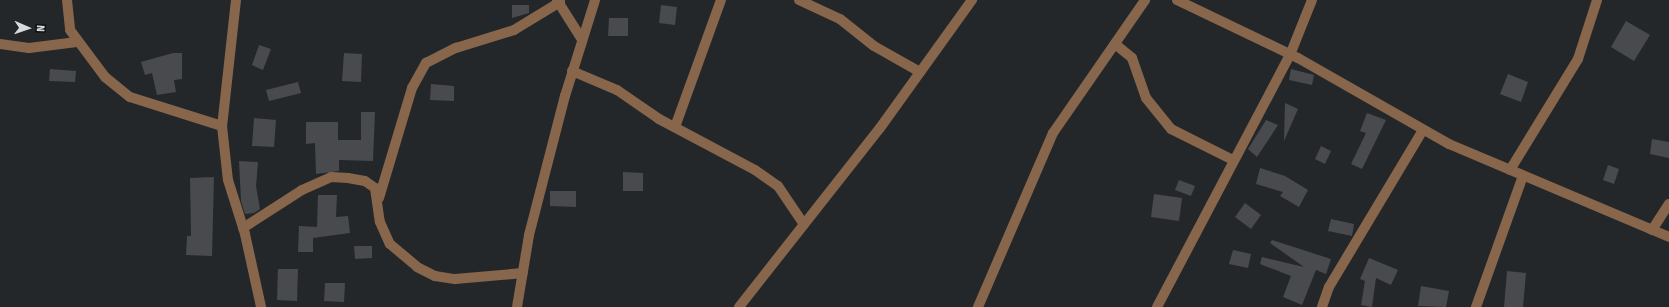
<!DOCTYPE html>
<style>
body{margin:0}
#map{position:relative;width:1669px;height:307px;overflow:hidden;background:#24272a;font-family:"Fira Sans Condensed",sans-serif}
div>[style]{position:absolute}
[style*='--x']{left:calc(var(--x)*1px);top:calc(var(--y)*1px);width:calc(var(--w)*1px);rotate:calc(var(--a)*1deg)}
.building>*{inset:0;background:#484a4e}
.minor>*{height:10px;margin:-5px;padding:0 5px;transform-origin:5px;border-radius:5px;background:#87664b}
span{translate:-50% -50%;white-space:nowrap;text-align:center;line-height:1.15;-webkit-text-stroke:3.5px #0f1011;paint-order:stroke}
.north{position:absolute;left:8px;top:8px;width:40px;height:40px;-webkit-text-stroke:3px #0f1011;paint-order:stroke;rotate:92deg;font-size:11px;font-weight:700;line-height:16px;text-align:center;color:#d8dadc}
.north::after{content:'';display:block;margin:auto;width:14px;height:18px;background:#d8dadc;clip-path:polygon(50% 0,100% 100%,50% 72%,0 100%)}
</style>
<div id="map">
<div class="building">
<i style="clip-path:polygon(512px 5px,529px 5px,529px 13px,512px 18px)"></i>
<i style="clip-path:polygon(661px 5px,677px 7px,675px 25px,659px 23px)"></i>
<i style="clip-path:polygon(609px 18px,628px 18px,628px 36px,608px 36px)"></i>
<i style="clip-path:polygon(1626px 21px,1650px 35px,1634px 61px,1611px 47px)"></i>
<i style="clip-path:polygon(259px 45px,271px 49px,263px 70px,252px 65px)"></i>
<i style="clip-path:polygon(173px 53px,182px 53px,182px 79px,174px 80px,176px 92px,157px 95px,152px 73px,145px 75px,141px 62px)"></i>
<i style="clip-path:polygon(344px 53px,362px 54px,361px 82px,342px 81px)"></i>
<i style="clip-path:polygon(50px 69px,76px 71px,75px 82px,49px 81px)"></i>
<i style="clip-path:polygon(1291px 69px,1314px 75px,1312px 85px,1289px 80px)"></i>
<i style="clip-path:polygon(1508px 74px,1528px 82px,1521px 102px,1500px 94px)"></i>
<i style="clip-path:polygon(298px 82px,301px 93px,269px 101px,266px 90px)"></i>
<i style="clip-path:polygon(431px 84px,454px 86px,454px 101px,430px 100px)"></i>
<i style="clip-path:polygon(1285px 103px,1298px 109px,1284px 141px)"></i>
<i style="clip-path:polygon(361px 112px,375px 112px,373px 161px,339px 160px,339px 171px,316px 174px,315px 143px,306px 144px,306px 122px,338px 122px,338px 140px,361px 140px)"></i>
<i style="clip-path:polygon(1367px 113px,1386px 120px,1362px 169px,1351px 164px,1366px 133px,1360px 131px)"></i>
<i style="clip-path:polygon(254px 118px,276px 120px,274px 147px,252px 146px)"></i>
<i style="clip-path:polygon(1266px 120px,1278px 125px,1257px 157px,1248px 149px)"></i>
<i style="clip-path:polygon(1652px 139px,1669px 142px,1669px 158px,1650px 154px)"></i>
<i style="clip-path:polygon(1321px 146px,1331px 151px,1325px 164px,1315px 159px)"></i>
<i style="clip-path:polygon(239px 161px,258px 162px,256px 186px,260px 209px,254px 213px,245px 214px,241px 201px)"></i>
<i style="clip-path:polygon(1608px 165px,1619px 169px,1614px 184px,1603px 180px)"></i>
<i style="clip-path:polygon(1260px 168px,1285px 176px,1308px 190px,1299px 207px,1280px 196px,1283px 192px,1256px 184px)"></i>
<i style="clip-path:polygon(623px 172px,643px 173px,643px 191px,623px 191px)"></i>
<i style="clip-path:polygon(214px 177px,212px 256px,186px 255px,187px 236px,191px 236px,190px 178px)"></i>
<i style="clip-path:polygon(1179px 180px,1195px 186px,1191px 196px,1175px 190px)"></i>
<i style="clip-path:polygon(550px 191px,576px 191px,576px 207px,550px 206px)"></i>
<i style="clip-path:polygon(1154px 194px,1182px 198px,1179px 221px,1151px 217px)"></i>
<i style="clip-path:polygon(318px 195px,337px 195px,336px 217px,348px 216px,350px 233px,313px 238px,313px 252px,298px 252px,299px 226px,317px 227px)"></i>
<i style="clip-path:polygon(1245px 203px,1261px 215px,1251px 229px,1235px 217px)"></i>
<i style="clip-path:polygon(1331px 219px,1354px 224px,1352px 236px,1328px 231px)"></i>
<i style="clip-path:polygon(1272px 240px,1331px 259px,1326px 274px,1316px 270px,1302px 305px,1283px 297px,1291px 276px,1260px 264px,1262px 257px,1304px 267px,1270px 243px)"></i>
<i style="clip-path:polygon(354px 246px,372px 246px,372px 258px,355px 259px)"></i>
<i style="clip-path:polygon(1233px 250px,1251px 254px,1248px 268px,1229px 264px)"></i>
<i style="clip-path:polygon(1369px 258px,1398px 270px,1391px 285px,1376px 278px,1372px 307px,1361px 305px,1365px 281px,1360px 279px)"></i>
<i style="clip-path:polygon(278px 269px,298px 269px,297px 301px,277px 300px)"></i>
<i style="clip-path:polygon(1507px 271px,1526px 273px,1523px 307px,1504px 307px)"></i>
<i style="clip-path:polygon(325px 283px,345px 283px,344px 302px,324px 301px)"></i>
<i style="clip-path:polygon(1421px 286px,1449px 291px,1446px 307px,1418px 306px)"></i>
</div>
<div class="minor">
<i style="--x:67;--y:0;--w:30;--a:84"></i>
<i style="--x:70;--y:30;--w:59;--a:53.3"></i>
<i style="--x:105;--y:77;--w:32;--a:39"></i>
<i style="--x:130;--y:97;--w:96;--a:17.5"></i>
<i style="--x:236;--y:0;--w:127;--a:96.3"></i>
<i style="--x:222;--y:126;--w:54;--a:83.7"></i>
<i style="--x:228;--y:180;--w:57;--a:72.5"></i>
<i style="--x:245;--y:234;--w:75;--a:77.6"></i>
<i style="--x:557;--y:0;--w:45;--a:57.7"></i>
<i style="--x:799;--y:0;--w:45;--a:24.9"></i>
<i style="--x:840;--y:19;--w:43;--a:38.5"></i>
<i style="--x:874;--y:46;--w:53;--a:29.5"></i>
<i style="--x:1177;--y:0;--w:134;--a:25.6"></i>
<i style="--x:1298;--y:58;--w:174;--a:29.7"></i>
<i style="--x:1449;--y:144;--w:239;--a:22.9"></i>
<i style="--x:0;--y:44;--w:29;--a:8"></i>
<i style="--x:29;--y:48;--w:48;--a:-7.1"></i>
<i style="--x:1115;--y:44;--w:22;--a:39"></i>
<i style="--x:1132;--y:58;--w:42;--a:70.7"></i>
<i style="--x:1146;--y:98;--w:40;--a:51"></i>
<i style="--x:1171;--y:129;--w:69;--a:26.6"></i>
<i style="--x:572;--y:71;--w:49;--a:22.9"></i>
<i style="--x:617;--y:90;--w:51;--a:34.6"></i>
<i style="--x:659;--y:119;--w:109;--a:28"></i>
<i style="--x:755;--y:170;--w:28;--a:35"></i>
<i style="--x:778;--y:186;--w:45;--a:56"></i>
<i style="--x:675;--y:127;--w:135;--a:-70.1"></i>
<i style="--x:1510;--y:170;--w:130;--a:-58.5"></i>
<i style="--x:1578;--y:59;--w:62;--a:-72.1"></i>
<i style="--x:379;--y:198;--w:115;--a:-73.3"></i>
<i style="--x:412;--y:88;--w:29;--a:-61"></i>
<i style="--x:426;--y:63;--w:34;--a:-27"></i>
<i style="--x:456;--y:48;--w:61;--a:-17.2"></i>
<i style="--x:514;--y:30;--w:54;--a:-31.3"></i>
<i style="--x:243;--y:228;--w:70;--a:-32.8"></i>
<i style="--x:302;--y:190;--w:32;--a:-24"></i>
<i style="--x:331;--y:177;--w:17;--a:3"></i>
<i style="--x:348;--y:178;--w:17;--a:10"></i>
<i style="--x:365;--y:181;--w:12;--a:35"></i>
<i style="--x:375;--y:188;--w:34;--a:82"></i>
<i style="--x:380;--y:222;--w:24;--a:66"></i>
<i style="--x:390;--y:244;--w:35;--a:40"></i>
<i style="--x:417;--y:267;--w:20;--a:27"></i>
<i style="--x:435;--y:276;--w:20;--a:9"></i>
<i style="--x:455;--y:279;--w:68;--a:-5"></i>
<i style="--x:1652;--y:230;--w:31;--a:-57"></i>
<i style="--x:517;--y:307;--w:73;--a:-80.5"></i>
<i style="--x:529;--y:235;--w:144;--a:-75.5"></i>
<i style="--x:565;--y:96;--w:101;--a:-72.6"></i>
<i style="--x:739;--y:307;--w:228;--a:-51.8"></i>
<i style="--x:880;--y:128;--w:158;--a:-54.3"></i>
<i style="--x:978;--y:307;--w:189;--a:-66.7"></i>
<i style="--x:1053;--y:133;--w:162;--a:-55.3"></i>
<i style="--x:1157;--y:307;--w:285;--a:-62.2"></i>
<i style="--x:1290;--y:55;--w:59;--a:-68.2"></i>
<i style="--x:1322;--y:307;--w:21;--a:-71"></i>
<i style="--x:1329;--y:287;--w:183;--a:-59.1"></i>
<i style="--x:1476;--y:307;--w:139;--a:-70.3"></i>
</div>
<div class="north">N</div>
</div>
